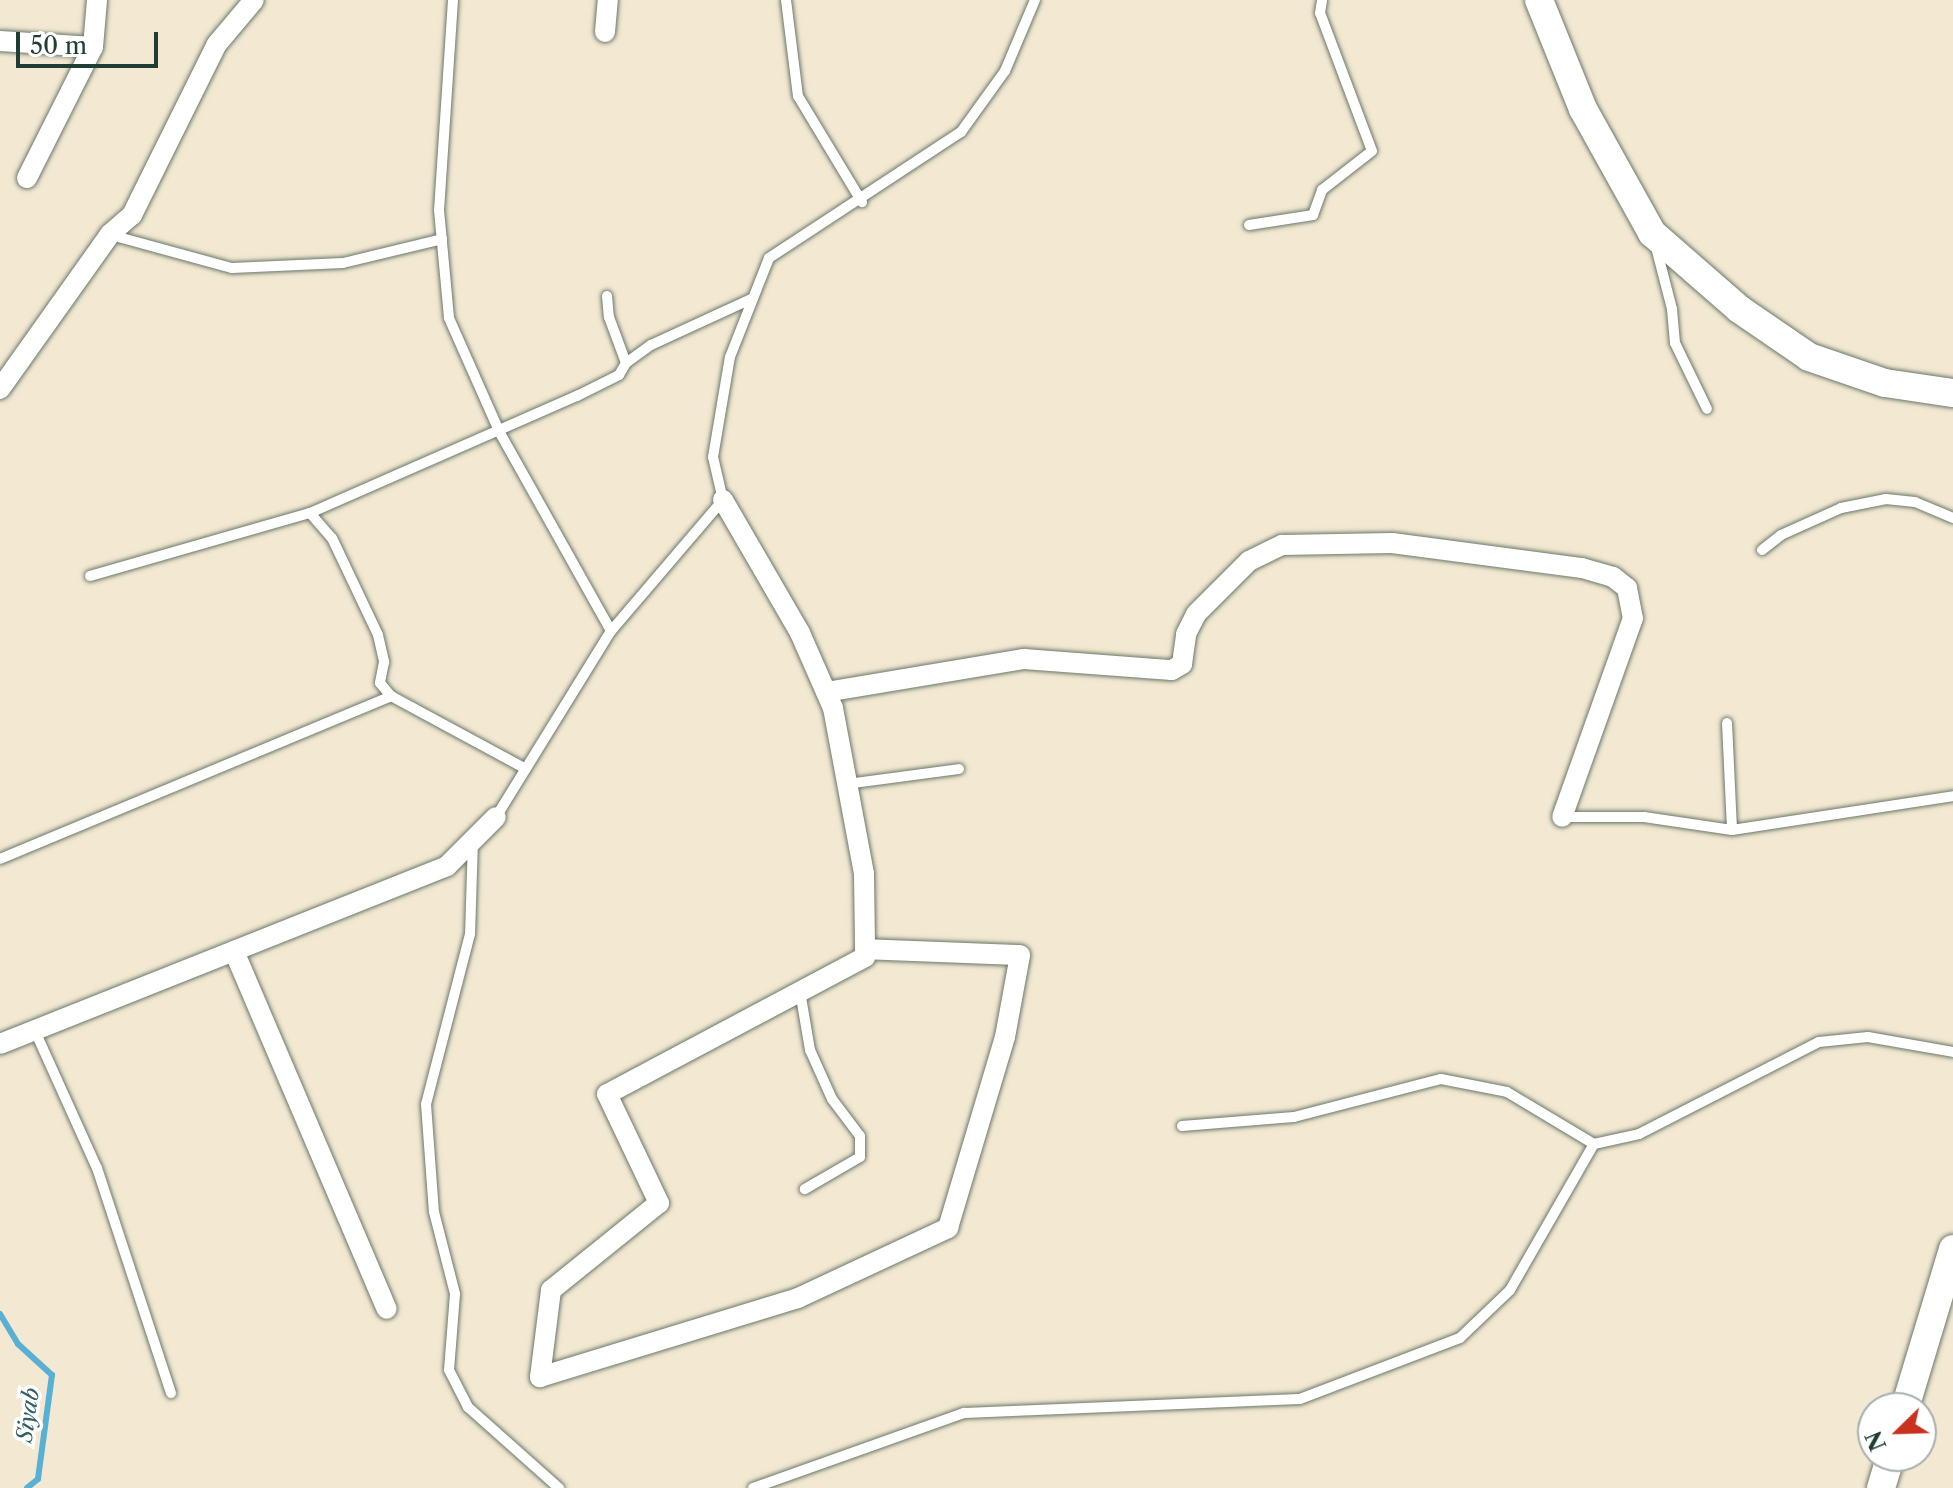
<!DOCTYPE html>
<style>
body{margin:0}
#map{position:relative;width:1953px;height:1488px;overflow:hidden;background:#f3e8d1;font-family:"Libre Caslon Text",serif}
div>[style]{position:absolute}
[style*='--x']{left:calc(var(--x)*1px);top:calc(var(--y)*1px);width:calc(var(--w)*1px);rotate:calc(var(--a)*1deg)}
.stream>*{height:6px;margin:-3px;padding:0 3px;transform-origin:3px;border-radius:3px;background:#58b1d5}
.roads{filter:drop-shadow(0 0 2px #69796b) drop-shadow(0 0 2px #69796b)}
.lane>*{height:10px;margin:-5px;padding:0 5px;transform-origin:5px;border-radius:5px;background:#fff}
.street>*{height:20px;margin:-10px;padding:0 10px;transform-origin:10px;border-radius:10px;background:#fff}
.secondary>*{height:28px;margin:-14px;padding:0 14px;transform-origin:14px;border-radius:14px;background:#fff}
span{translate:-50% -50%;white-space:nowrap;text-align:center;line-height:1.15;-webkit-text-stroke:7px #fff;paint-order:stroke}
.water-label{font-size:22px;color:#306064;font-style:italic}
.north{position:absolute;left:1857px;top:1392px;width:80px;height:80px;box-sizing:border-box;background:#fff;border:2px solid #a5b1ae;border-radius:50%;rotate:247deg;font-size:22px;font-weight:700;line-height:32px;text-align:center;color:#1f3d34}
.north::after{content:'';display:block;margin:auto;width:28px;height:36px;background:#c8321e;clip-path:polygon(50% 0,100% 100%,50% 72%,0 100%)}
.scale{position:absolute;left:16px;top:32px;width:142px;height:36px;box-sizing:border-box;border:4px solid #1f3d34;border-top:0;padding-left:10px;font-size:24px;line-height:28px;white-space:nowrap;color:#1f3d34;-webkit-text-stroke:6px #fff;paint-order:stroke}
</style>
<div id="map">
<div class="stream">
<i style="--x:0;--y:1314;--w:35;--a:59"></i>
<i style="--x:18;--y:1344;--w:46;--a:42.4"></i>
<i style="--x:52;--y:1375;--w:105;--a:97.7"></i>
<i style="--x:38;--y:1479;--w:14;--a:141"></i>
</div>
<div class="roads">
<div class="lane">
<i style="--x:453;--y:0;--w:210;--a:93.8"></i>
<i style="--x:439;--y:210;--w:108;--a:84.7"></i>
<i style="--x:449;--y:318;--w:126;--a:66.1"></i>
<i style="--x:500;--y:433;--w:227;--a:60.7"></i>
<i style="--x:786;--y:0;--w:97;--a:82.9"></i>
<i style="--x:798;--y:96;--w:124;--a:58.9"></i>
<i style="--x:1249;--y:225;--w:65;--a:-8.9"></i>
<i style="--x:1313;--y:215;--w:27;--a:-70"></i>
<i style="--x:1322;--y:190;--w:63;--a:-38"></i>
<i style="--x:1372;--y:151;--w:147;--a:-110.6"></i>
<i style="--x:1320;--y:13;--w:13;--a:-81"></i>
<i style="--x:111;--y:235;--w:125;--a:15.3"></i>
<i style="--x:232;--y:268;--w:111;--a:-2.6"></i>
<i style="--x:343;--y:263;--w:102;--a:-13.6"></i>
<i style="--x:1656;--y:247;--w:64;--a:75.5"></i>
<i style="--x:1672;--y:309;--w:34;--a:85"></i>
<i style="--x:1675;--y:343;--w:73;--a:64.1"></i>
<i style="--x:607;--y:296;--w:21;--a:85"></i>
<i style="--x:609;--y:317;--w:49;--a:69.7"></i>
<i style="--x:310;--y:513;--w:33;--a:49"></i>
<i style="--x:332;--y:538;--w:107;--a:64.6"></i>
<i style="--x:378;--y:635;--w:28;--a:77"></i>
<i style="--x:384;--y:662;--w:21;--a:101"></i>
<i style="--x:380;--y:683;--w:17;--a:50"></i>
<i style="--x:1762;--y:550;--w:24;--a:-38"></i>
<i style="--x:1781;--y:535;--w:66;--a:-24.2"></i>
<i style="--x:1841;--y:508;--w:46;--a:-11.3"></i>
<i style="--x:1886;--y:499;--w:29;--a:6"></i>
<i style="--x:1915;--y:502;--w:41;--a:22.8"></i>
<i style="--x:90;--y:576;--w:229;--a:-16"></i>
<i style="--x:310;--y:513;--w:292;--a:-23.7"></i>
<i style="--x:577;--y:396;--w:47;--a:-26.6"></i>
<i style="--x:619;--y:375;--w:14;--a:-60"></i>
<i style="--x:626;--y:363;--w:31;--a:-36"></i>
<i style="--x:651;--y:345;--w:112;--a:-24.7"></i>
<i style="--x:1727;--y:723;--w:107;--a:87.3"></i>
<i style="--x:847;--y:784;--w:113;--a:-7.6"></i>
<i style="--x:496;--y:817;--w:219;--a:-58.3"></i>
<i style="--x:611;--y:631;--w:172;--a:-49.5"></i>
<i style="--x:723;--y:500;--w:44;--a:-103.1"></i>
<i style="--x:713;--y:457;--w:101;--a:-80.4"></i>
<i style="--x:730;--y:357;--w:106;--a:-68.5"></i>
<i style="--x:769;--y:258;--w:230;--a:-33.3"></i>
<i style="--x:961;--y:132;--w:75;--a:-54.2"></i>
<i style="--x:1005;--y:71;--w:77;--a:-67.1"></i>
<i style="--x:1562;--y:817;--w:82;--a:0"></i>
<i style="--x:1644;--y:817;--w:89;--a:8.4"></i>
<i style="--x:1732;--y:830;--w:224;--a:-8.7"></i>
<i style="--x:473;--y:840;--w:94;--a:91.8"></i>
<i style="--x:470;--y:934;--w:176;--a:104.5"></i>
<i style="--x:426;--y:1104;--w:108;--a:85.8"></i>
<i style="--x:434;--y:1212;--w:85;--a:75.6"></i>
<i style="--x:455;--y:1294;--w:76;--a:94.5"></i>
<i style="--x:449;--y:1370;--w:42;--a:62.8"></i>
<i style="--x:468;--y:1407;--w:122;--a:41.7"></i>
<i style="--x:0;--y:859;--w:424;--a:-22.6"></i>
<i style="--x:391;--y:696;--w:153;--a:28.4"></i>
<i style="--x:800;--y:991;--w:60;--a:80.4"></i>
<i style="--x:810;--y:1050;--w:54;--a:65.8"></i>
<i style="--x:832;--y:1099;--w:46;--a:52.9"></i>
<i style="--x:860;--y:1136;--w:21;--a:90"></i>
<i style="--x:860;--y:1157;--w:64;--a:149.8"></i>
<i style="--x:35;--y:1031;--w:150;--a:65.7"></i>
<i style="--x:97;--y:1168;--w:237;--a:71.8"></i>
<i style="--x:1182;--y:1126;--w:112;--a:-4.6"></i>
<i style="--x:1294;--y:1117;--w:152;--a:-14.5"></i>
<i style="--x:1441;--y:1079;--w:67;--a:11.1"></i>
<i style="--x:1507;--y:1092;--w:101;--a:30.9"></i>
<i style="--x:753;--y:1488;--w:224;--a:-19.6"></i>
<i style="--x:964;--y:1413;--w:336;--a:-2.4"></i>
<i style="--x:1300;--y:1399;--w:171;--a:-20.9"></i>
<i style="--x:1460;--y:1338;--w:69;--a:-43.8"></i>
<i style="--x:1510;--y:1290;--w:168;--a:-60.1"></i>
<i style="--x:1594;--y:1144;--w:46;--a:-12.5"></i>
<i style="--x:1639;--y:1134;--w:202;--a:-27.1"></i>
<i style="--x:1819;--y:1042;--w:49;--a:-5.8"></i>
<i style="--x:1868;--y:1037;--w:86;--a:10"></i>
</div>
<div class="street">
<i style="--x:605;--y:32;--w:32;--a:-85"></i>
<i style="--x:0;--y:41;--w:93;--a:3.7"></i>
<i style="--x:93;--y:47;--w:47;--a:-85.1"></i>
<i style="--x:27;--y:178;--w:147;--a:-63.3"></i>
<i style="--x:0;--y:389;--w:190;--a:-54.6"></i>
<i style="--x:110;--y:234;--w:29;--a:-41"></i>
<i style="--x:132;--y:215;--w:191;--a:-63.6"></i>
<i style="--x:217;--y:44;--w:57;--a:-49.9"></i>
<i style="--x:723;--y:500;--w:154;--a:59.9"></i>
<i style="--x:800;--y:633;--w:82;--a:66.3"></i>
<i style="--x:833;--y:708;--w:169;--a:79.4"></i>
<i style="--x:864;--y:874;--w:75;--a:89.2"></i>
<i style="--x:865;--y:949;--w:8;--a:90"></i>
<i style="--x:865;--y:957;--w:292;--a:152"></i>
<i style="--x:607;--y:1094;--w:121;--a:64.5"></i>
<i style="--x:659;--y:1203;--w:139;--a:141.1"></i>
<i style="--x:551;--y:1290;--w:88;--a:97.2"></i>
<i style="--x:540;--y:1377;--w:270;--a:-17"></i>
<i style="--x:798;--y:1298;--w:166;--a:-25"></i>
<i style="--x:948;--y:1228;--w:199;--a:-73.4"></i>
<i style="--x:1005;--y:1037;--w:83;--a:-79.6"></i>
<i style="--x:1020;--y:955;--w:155;--a:-177.8"></i>
<i style="--x:826;--y:692;--w:201;--a:-9.5"></i>
<i style="--x:1024;--y:659;--w:148;--a:4.3"></i>
<i style="--x:1172;--y:670;--w:12;--a:-31"></i>
<i style="--x:1182;--y:664;--w:30;--a:-82"></i>
<i style="--x:1186;--y:634;--w:22;--a:-63"></i>
<i style="--x:1196;--y:614;--w:75;--a:-45"></i>
<i style="--x:1249;--y:561;--w:37;--a:-26"></i>
<i style="--x:1282;--y:545;--w:110;--a:-1"></i>
<i style="--x:1392;--y:543;--w:192;--a:7.5"></i>
<i style="--x:1582;--y:568;--w:32;--a:16"></i>
<i style="--x:1613;--y:577;--w:18;--a:38"></i>
<i style="--x:1627;--y:588;--w:31;--a:79"></i>
<i style="--x:1633;--y:618;--w:211;--a:109.6"></i>
<i style="--x:234;--y:951;--w:389;--a:66.9"></i>
<i style="--x:0;--y:1044;--w:481;--a:-21.7"></i>
<i style="--x:447;--y:866;--w:69;--a:-45"></i>
</div>
<div class="secondary">
<i style="--x:1539;--y:0;--w:118;--a:68"></i>
<i style="--x:1583;--y:109;--w:142;--a:60.9"></i>
<i style="--x:1652;--y:233;--w:116;--a:41.1"></i>
<i style="--x:1739;--y:309;--w:85;--a:34.4"></i>
<i style="--x:1809;--y:357;--w:80;--a:18.9"></i>
<i style="--x:1885;--y:383;--w:69;--a:8.4"></i>
<i style="--x:1905;--y:1408;--w:166;--a:-73.2"></i>
<i style="--x:1881;--y:1488;--w:34;--a:-73"></i>
</div>
</div>
<div class="water-label">
<span style="left:28px;top:1415px;rotate:-82deg">Siyab</span>
</div>
<div class="north">N</div>
<div class="scale">50 m</div>
</div>
